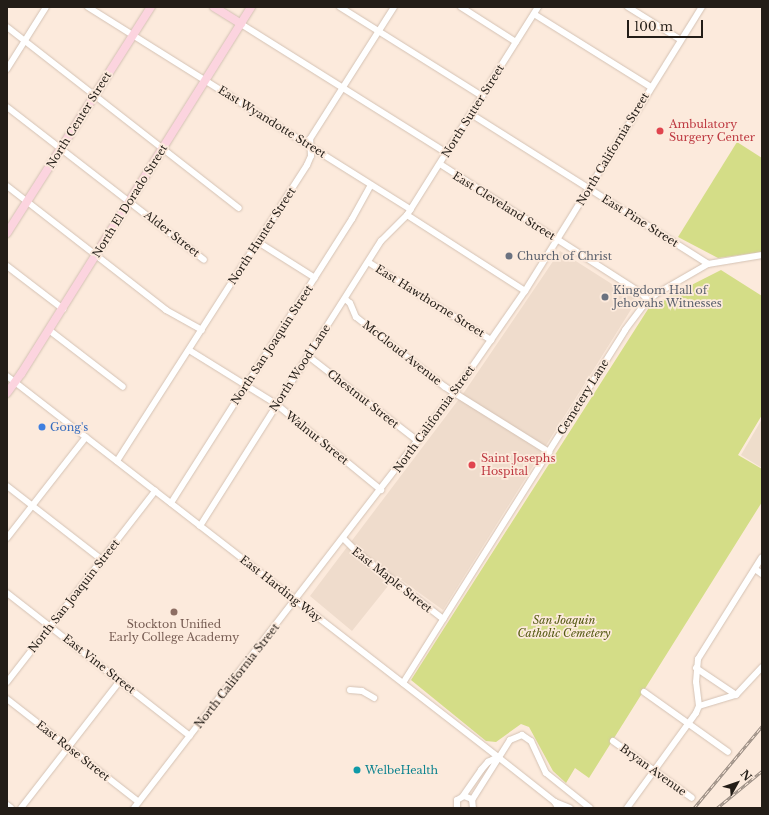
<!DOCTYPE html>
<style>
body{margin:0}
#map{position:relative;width:769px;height:815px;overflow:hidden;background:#fceadc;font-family:"Libre Baskerville",serif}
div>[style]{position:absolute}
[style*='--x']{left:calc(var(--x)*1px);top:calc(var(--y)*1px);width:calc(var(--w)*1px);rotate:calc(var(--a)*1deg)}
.industrial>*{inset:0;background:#eeddcb}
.medical>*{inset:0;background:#efdccc}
.green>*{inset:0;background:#d4dd87}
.roads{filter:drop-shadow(0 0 1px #d4c2b4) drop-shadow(0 0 1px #d4c2b4)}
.minor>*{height:6px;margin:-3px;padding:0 3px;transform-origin:3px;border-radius:3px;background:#fff}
.major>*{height:8px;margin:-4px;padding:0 4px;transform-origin:4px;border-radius:4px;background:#fcd4df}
.rail>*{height:3px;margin-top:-1.5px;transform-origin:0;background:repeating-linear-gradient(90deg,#fceadc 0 4.5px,#988b81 0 9px);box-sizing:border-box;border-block:1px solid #988b81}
.dots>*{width:11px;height:11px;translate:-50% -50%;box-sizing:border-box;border:2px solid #fceadc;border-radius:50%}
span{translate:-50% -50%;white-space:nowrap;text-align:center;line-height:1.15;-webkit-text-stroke:3.5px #fceadc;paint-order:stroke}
.street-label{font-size:11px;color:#231d17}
.health-label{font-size:11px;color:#be3a42}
.left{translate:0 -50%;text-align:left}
.worship-label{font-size:11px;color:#5b616d}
.shop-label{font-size:11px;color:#366cbe}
.park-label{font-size:11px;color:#545912;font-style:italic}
.education-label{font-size:11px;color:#785e54}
.culture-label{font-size:11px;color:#0d838f}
.frame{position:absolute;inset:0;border:8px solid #231d17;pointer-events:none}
.north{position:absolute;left:717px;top:763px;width:40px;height:40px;-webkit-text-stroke:3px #fceadc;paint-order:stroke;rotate:50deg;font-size:11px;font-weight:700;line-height:16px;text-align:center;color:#231d17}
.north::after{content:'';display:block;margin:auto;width:14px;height:18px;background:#231d17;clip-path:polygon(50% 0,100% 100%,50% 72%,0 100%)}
.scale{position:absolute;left:627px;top:20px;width:76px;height:18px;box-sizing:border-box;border:2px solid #231d17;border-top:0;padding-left:5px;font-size:12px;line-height:14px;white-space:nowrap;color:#231d17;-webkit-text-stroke:3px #fceadc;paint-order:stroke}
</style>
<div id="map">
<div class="industrial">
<i style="clip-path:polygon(762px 419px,762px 468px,741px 455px)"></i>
</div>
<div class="medical">
<i style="clip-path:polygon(560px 251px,637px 300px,443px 610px,396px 576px,352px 631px,310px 596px,465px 391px)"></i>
</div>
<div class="green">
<i style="clip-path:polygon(737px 142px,762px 158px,762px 252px,718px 258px,678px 237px)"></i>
<i style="clip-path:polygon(721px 270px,762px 296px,762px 415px,738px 455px,762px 469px,762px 502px,589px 778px,575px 768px,566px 783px,553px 771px,529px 727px,521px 724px,496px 742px,486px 741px,411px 680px,650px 306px)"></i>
</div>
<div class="roads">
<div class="minor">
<i style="--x:88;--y:7;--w:381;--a:32.1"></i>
<i style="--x:340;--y:7;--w:168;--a:32.1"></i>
<i style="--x:461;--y:7;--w:65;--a:32.5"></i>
<i style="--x:628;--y:7;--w:62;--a:31.9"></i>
<i style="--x:534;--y:14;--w:138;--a:32"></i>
<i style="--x:241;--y:24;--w:243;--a:32.1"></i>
<i style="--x:7;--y:27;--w:294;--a:38"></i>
<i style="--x:7;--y:69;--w:73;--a:-57.8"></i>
<i style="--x:7;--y:107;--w:249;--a:37.8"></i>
<i style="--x:471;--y:114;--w:280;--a:32.3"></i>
<i style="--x:440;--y:164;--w:239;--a:32.7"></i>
<i style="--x:641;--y:293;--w:10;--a:45"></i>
<i style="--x:7;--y:186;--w:202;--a:37.9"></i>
<i style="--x:166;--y:310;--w:41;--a:29.1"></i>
<i style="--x:407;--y:215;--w:140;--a:32.8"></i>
<i style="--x:258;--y:242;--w:67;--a:32.3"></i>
<i style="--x:368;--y:262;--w:146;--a:32.4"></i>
<i style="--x:7;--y:266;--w:71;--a:37.5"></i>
<i style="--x:345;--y:299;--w:6;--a:39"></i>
<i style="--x:350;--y:303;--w:15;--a:67"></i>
<i style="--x:356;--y:317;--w:113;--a:38.2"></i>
<i style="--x:445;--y:387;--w:123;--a:32"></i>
<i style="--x:49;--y:330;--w:93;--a:37.6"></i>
<i style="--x:189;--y:350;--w:102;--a:31.8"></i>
<i style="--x:276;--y:404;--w:136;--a:39.3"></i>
<i style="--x:308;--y:356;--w:139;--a:37.7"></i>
<i style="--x:7;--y:376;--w:621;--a:37.81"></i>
<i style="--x:498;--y:757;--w:73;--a:38.3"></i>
<i style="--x:555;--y:802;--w:7;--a:63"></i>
<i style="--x:117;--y:461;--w:352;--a:-57.3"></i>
<i style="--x:307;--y:165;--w:10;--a:-66"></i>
<i style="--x:311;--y:156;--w:17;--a:-93"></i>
<i style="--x:310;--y:139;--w:156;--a:-57.5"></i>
<i style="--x:7;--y:486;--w:120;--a:37.9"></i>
<i style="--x:171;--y:503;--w:337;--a:-57.5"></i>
<i style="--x:352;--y:219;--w:39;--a:-61"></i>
<i style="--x:200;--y:526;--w:338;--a:-57.6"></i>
<i style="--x:381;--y:241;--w:37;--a:-45"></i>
<i style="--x:407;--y:215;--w:246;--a:-57.8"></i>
<i style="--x:7;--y:538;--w:128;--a:-52"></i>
<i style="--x:343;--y:538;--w:21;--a:45"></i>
<i style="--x:358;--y:553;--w:108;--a:37.8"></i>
<i style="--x:755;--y:569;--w:9;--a:36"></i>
<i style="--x:7;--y:593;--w:232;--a:38"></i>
<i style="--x:696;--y:668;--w:48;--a:34"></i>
<i style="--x:7;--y:682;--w:242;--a:-52.2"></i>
<i style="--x:403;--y:683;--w:417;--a:-57.8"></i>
<i style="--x:625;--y:330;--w:30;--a:-53"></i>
<i style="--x:643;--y:306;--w:18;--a:-43"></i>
<i style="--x:656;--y:294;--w:60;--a:-30"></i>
<i style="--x:708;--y:264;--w:55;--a:-9.5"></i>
<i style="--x:350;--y:690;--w:12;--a:5"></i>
<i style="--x:362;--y:691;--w:14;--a:30"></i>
<i style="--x:644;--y:692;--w:103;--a:35.5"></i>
<i style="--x:7;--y:699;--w:167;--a:38"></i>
<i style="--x:699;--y:706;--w:39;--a:-17"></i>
<i style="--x:736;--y:695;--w:38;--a:-47"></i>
<i style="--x:613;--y:741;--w:97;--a:35.8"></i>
<i style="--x:463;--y:796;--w:32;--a:-55"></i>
<i style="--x:481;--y:770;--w:11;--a:-49"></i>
<i style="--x:488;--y:762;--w:11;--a:-27"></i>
<i style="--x:472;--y:800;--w:71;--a:-57.7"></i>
<i style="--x:510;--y:740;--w:13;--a:-23"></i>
<i style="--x:522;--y:735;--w:11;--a:34"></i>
<i style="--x:531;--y:741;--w:35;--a:65"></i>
<i style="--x:546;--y:773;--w:56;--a:38.5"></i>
<i style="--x:555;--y:802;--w:16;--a:22"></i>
<i style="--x:7;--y:805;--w:5;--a:37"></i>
<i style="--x:21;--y:808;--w:161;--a:-52.1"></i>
<i style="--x:134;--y:808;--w:524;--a:-52.36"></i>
<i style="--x:454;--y:393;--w:124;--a:-55.2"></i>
<i style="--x:525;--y:291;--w:335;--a:-58.1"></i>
<i style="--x:457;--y:808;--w:8;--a:-90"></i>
<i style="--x:457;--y:800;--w:8;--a:-30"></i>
<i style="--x:464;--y:796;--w:9;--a:21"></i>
<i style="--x:472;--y:799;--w:9;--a:84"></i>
<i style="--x:627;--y:808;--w:117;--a:-54"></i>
<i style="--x:696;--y:713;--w:8;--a:-67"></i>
<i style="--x:699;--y:706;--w:24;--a:-97"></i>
<i style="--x:696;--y:682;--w:23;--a:-85"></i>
<i style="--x:698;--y:659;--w:120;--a:-57.9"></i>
</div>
<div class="major">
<i style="--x:214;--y:7;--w:32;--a:32"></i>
<i style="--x:7;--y:233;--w:268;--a:-57.5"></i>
<i style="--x:7;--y:393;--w:24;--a:-54"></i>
<i style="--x:21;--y:374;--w:433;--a:-57.9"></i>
</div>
</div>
<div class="rail">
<i style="--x:694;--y:808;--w:107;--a:-50.3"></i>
<i style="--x:717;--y:808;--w:58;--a:-39.4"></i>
</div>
<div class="dots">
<i style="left:660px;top:131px;background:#e0444e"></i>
<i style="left:509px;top:256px;background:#6b7280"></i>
<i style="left:605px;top:297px;background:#6b7280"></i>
<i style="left:42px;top:427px;background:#3f7fe0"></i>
<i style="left:472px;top:465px;background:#e0444e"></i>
<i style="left:174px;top:612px;background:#8d6e63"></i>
<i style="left:357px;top:770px;background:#0f9aa8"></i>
</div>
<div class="street-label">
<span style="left:473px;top:111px;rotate:-58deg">North Sutter Street</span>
<span style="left:79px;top:120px;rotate:-58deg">North Center Street</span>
<span style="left:272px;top:122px;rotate:32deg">East Wyandotte Street</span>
<span style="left:613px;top:149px;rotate:-59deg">North California Street</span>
<span style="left:130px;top:201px;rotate:-58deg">North El Dorado Street</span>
<span style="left:504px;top:206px;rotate:32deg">East Cleveland Street</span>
<span style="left:640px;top:221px;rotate:32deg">East Pine Street</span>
<span style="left:172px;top:234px;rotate:38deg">Alder Street</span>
<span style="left:262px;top:236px;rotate:-57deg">North Hunter Street</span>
<span style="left:430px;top:301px;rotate:32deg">East Hawthorne Street</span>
<span style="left:272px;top:345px;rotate:-57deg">North San Joaquin Street</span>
<span style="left:402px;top:353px;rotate:38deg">McCloud Avenue</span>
<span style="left:300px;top:368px;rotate:-57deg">North Wood Lane</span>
<span style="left:583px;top:397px;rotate:-58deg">Cemetery Lane</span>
<span style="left:363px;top:399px;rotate:38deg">Chestnut Street</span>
<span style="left:434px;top:419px;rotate:-54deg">North California Street</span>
<span style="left:317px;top:438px;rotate:39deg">Walnut Street</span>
<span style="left:392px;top:580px;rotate:38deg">East Maple Street</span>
<span style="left:281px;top:589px;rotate:38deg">East Harding Way</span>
<span style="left:74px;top:596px;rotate:-52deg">North San Joaquin Street</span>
<span style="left:99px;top:664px;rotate:38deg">East Vine Street</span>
<span style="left:237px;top:676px;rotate:-52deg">North California Street</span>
<span style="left:73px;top:751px;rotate:38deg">East Rose Street</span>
<span style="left:653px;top:770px;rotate:36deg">Bryan Avenue</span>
</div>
<div class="health-label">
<span class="left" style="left:669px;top:131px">Ambulatory<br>Surgery Center</span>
<span class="left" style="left:481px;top:465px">Saint Josephs<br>Hospital</span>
</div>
<div class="worship-label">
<span class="left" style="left:517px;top:256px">Church of Christ</span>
<span class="left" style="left:613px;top:297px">Kingdom Hall of<br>Jehovahs Witnesses</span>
</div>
<div class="shop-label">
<span class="left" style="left:50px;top:427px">Gong's</span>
</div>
<div class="park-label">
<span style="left:564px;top:627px">San Joaquin<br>Catholic Cemetery</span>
</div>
<div class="education-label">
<span style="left:174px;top:631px">Stockton Unified<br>Early College Academy</span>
</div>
<div class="culture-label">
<span class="left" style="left:365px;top:770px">WelbeHealth</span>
</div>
<div class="frame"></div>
<div class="north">N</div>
<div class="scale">100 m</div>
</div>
